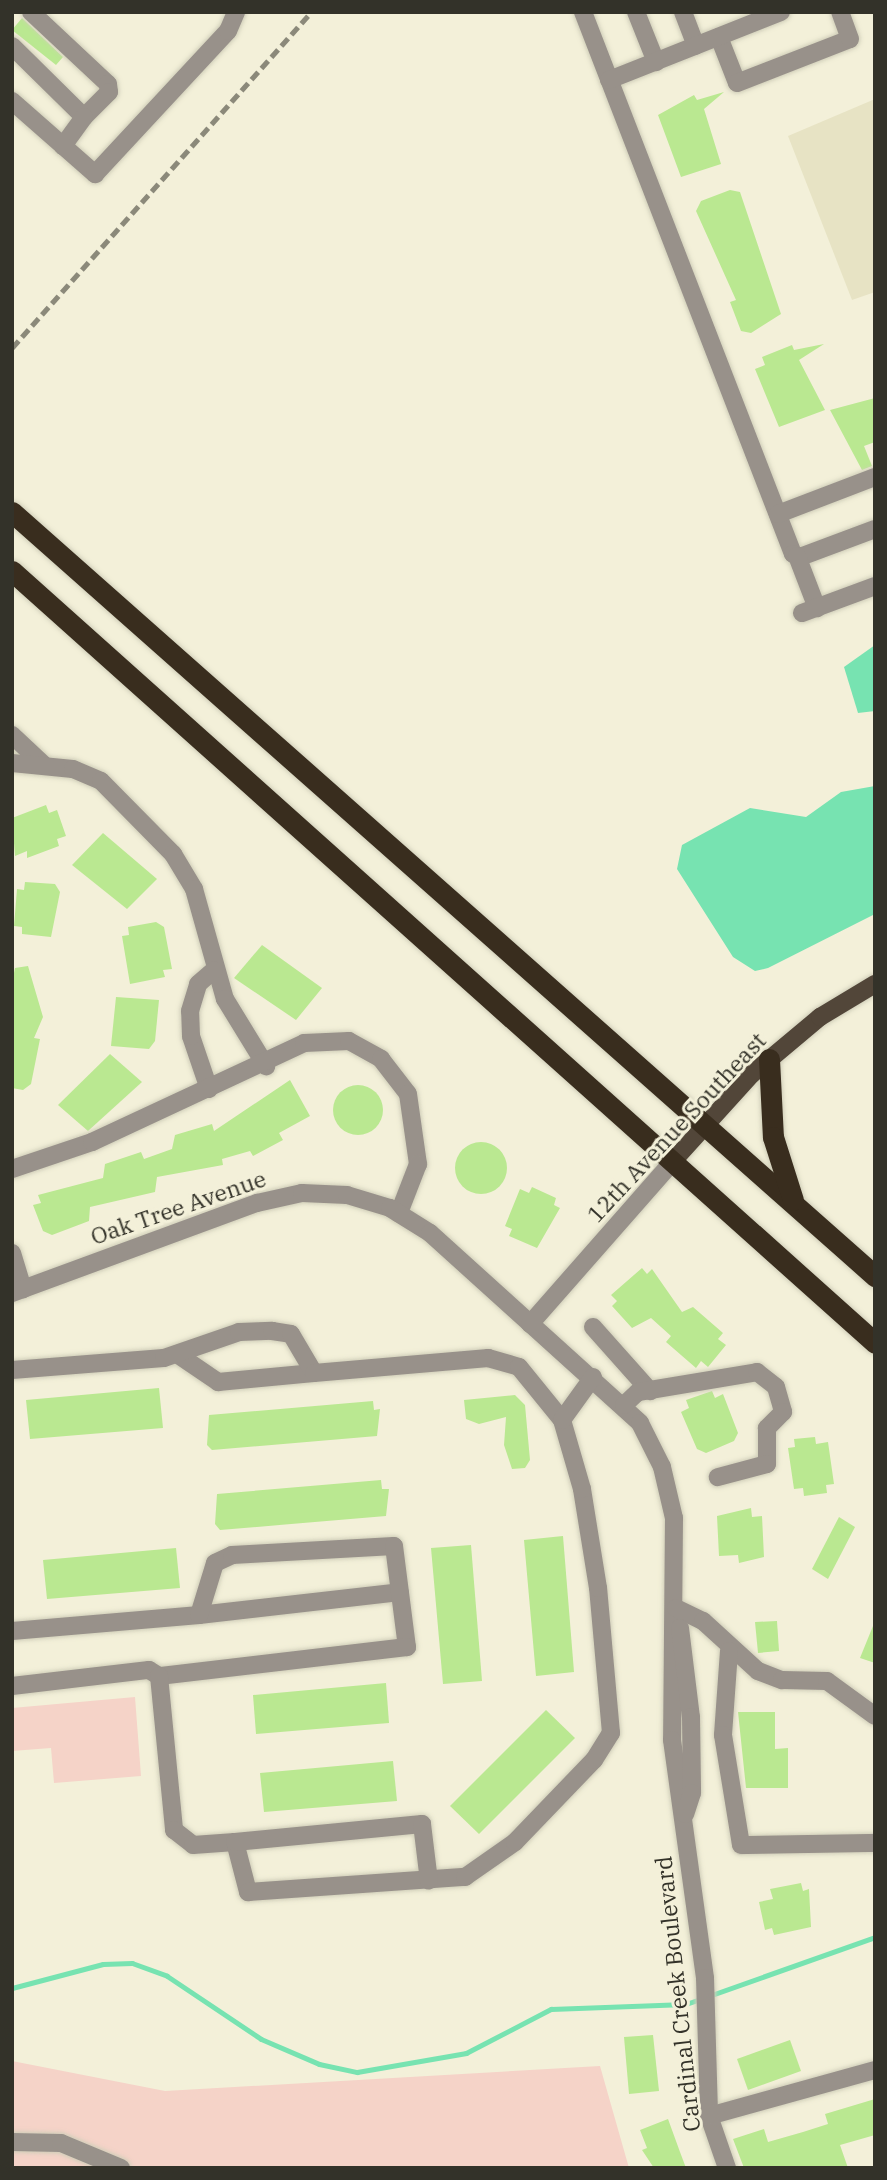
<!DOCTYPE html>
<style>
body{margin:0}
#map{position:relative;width:887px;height:2180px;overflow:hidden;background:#f3f0d9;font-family:"IBM Plex Serif",serif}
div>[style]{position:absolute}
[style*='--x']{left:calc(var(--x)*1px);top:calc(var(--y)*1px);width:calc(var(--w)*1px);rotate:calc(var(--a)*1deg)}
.built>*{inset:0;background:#e7e3c4}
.green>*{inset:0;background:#f5d3c8}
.water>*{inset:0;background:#77e3b1}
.stream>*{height:5px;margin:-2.5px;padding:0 2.5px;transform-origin:2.5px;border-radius:2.5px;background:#77e3b1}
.building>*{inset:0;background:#bae891}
.round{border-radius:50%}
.roads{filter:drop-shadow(0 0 2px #d0ceb9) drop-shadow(0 0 2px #d0ceb9)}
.minor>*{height:18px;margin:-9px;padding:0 9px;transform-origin:9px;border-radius:9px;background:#98918a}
.major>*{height:18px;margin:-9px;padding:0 9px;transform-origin:9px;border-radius:9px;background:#524639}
.highway>*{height:21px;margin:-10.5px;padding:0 10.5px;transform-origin:10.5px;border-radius:10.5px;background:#392d1e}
.rail>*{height:5px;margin-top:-2.5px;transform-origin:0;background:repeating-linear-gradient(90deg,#8b897a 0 10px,transparent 0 15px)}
span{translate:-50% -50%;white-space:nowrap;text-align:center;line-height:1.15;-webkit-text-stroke:6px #f3f0d9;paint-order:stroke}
.street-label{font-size:23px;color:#333229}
.frame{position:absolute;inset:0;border:14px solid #333229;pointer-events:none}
</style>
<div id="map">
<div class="built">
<i style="clip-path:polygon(875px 99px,875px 292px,852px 300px,788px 136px)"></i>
</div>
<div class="green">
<i style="clip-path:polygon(135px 1697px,141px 1776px,54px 1783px,51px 1748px,12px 1751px,12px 1708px)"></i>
<i style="clip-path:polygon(12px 2061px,165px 2091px,600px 2066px,629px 2168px,12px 2168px)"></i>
</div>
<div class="water">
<i style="clip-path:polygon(875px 645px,875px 711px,858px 713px,844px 667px)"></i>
<i style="clip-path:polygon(875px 786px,875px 914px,768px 968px,755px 971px,733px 957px,677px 869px,682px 845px,750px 808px,806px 817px,841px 792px)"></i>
</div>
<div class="stream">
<i style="--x:12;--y:1988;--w:94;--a:-14.8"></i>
<i style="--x:103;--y:1964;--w:29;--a:-2"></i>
<i style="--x:132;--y:1963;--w:37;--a:20"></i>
<i style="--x:167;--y:1976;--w:113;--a:33.8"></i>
<i style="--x:261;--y:2039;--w:63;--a:23.3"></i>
<i style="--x:319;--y:2064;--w:39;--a:12"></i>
<i style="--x:357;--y:2072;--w:111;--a:-9.9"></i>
<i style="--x:466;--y:2053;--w:96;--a:-27.4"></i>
<i style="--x:551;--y:2009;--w:135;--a:-2.1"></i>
<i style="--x:686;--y:2004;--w:201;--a:-19.5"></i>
</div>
<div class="building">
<i style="clip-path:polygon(22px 18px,63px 57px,56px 65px,12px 30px)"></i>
<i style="clip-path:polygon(724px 92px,704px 109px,721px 164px,681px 177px,658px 115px,694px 95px,697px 100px)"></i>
<i style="clip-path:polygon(730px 190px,740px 192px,781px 314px,751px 333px,741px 331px,730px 302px,736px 300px,696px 211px,701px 201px)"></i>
<i style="clip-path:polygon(824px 344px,799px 360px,825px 410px,779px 427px,755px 369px,765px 365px,762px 357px,792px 345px,794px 350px)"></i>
<i style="clip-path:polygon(875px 398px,875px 442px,864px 446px,872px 466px,862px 470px,830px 410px)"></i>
<i style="clip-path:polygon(46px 805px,49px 813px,57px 810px,66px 836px,57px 839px,59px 846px,27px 858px,27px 851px,15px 856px,12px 818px)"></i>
<i style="clip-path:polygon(103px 833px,157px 879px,127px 909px,72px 865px)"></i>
<i style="clip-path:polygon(25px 882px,55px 884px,60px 892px,51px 937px,22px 934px,22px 927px,14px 926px,17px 889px,24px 890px)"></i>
<i style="clip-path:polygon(156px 922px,164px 927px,172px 969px,163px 970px,165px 977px,130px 984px,122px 936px,129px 935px,128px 927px)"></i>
<i style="clip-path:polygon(262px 945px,322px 988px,296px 1020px,234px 978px)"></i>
<i style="clip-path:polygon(28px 966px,43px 1017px,34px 1038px,40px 1039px,31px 1084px,23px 1090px,12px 1088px,12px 983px,15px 968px)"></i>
<i style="clip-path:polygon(116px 997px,159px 1000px,155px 1041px,149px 1049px,111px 1046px)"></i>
<i style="clip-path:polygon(110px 1054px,142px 1082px,88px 1131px,58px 1105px)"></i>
<i style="clip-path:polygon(290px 1080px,310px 1116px,279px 1133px,283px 1140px,253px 1156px,250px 1151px,222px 1159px,223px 1165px,157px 1177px,155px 1192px,90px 1207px,89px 1221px,52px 1235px,43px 1231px,33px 1205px,41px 1203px,38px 1195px,103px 1178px,105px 1164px,141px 1152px,144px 1159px,172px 1149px,175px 1135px,212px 1124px,214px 1131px)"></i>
<i class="round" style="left:333px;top:1085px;width:50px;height:50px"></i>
<i class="round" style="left:455px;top:1142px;width:52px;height:52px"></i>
<i style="clip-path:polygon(532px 1187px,556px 1198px,554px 1205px,560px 1208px,537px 1248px,509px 1236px,512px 1229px,505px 1226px,520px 1189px,529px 1193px)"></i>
<i style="clip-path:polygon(642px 1268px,647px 1274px,652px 1269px,682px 1312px,693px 1307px,723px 1333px,718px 1339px,726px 1345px,708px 1367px,701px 1361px,696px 1368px,666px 1342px,671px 1336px,651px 1318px,632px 1328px,612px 1306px,617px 1301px,611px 1295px)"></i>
<i style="clip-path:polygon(159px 1388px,163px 1428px,30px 1439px,26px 1400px)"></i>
<i style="clip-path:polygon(712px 1391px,715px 1398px,723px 1394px,738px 1433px,734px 1441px,706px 1453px,697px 1449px,681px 1412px,689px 1408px,686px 1400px)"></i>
<i style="clip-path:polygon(515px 1395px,525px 1405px,530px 1460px,525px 1468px,512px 1469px,504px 1445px,506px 1417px,479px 1424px,466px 1419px,464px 1400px)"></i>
<i style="clip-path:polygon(373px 1401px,374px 1410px,380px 1409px,377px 1436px,212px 1450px,207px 1445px,209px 1415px)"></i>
<i style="clip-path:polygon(815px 1437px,816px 1444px,828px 1442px,834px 1484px,826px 1485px,827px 1493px,804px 1496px,803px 1488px,794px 1489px,788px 1448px,795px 1447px,794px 1439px)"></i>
<i style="clip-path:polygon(381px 1480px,382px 1489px,389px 1489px,386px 1516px,220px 1530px,215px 1524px,217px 1494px)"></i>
<i style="clip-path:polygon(751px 1508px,752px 1517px,762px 1516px,764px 1557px,739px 1563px,738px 1555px,719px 1556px,717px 1516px)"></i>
<i style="clip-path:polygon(839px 1517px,855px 1527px,828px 1579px,812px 1569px)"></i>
<i style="clip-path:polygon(563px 1536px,574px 1672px,536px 1676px,524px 1540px)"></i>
<i style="clip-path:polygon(471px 1545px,482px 1681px,443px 1684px,431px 1548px)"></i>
<i style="clip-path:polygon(176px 1548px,180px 1588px,47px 1599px,43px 1560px)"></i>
<i style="clip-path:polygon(777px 1621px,779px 1651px,758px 1653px,755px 1622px)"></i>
<i style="clip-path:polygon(875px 1621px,875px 1663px,860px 1658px)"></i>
<i style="clip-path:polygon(386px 1683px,389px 1723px,256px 1734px,253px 1695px)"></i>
<i style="clip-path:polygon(546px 1710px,575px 1738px,479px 1834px,450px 1806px)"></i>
<i style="clip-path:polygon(738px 1712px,775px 1712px,775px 1749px,788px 1748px,788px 1788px,746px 1788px)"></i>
<i style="clip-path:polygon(393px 1761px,397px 1801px,264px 1812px,260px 1773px)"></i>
<i style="clip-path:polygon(801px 1883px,803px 1891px,809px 1889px,811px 1927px,774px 1935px,772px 1928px,765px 1930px,759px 1902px,773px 1899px,770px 1889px)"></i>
<i style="clip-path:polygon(653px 2035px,659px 2091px,629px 2094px,624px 2037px)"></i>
<i style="clip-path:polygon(790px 2040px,801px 2071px,748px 2090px,737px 2059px)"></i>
<i style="clip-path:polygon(875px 2099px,875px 2135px,840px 2145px,848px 2168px,744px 2168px,733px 2139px,764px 2129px,768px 2142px,803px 2132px,828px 2124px,825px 2114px)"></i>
<i style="clip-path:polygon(668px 2119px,680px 2152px,686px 2168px,654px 2168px,642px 2150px,647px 2148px,640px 2130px)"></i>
</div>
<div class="roads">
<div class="minor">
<i style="--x:31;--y:12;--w:105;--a:43.1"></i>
<i style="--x:108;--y:84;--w:8;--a:83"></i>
<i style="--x:109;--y:92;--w:35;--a:135"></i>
<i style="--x:583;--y:12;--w:581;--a:68.82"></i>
<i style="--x:793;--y:554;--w:8;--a:23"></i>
<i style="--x:800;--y:557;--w:80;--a:-20.5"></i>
<i style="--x:636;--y:12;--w:54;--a:68.2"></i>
<i style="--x:683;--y:12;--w:36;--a:69"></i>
<i style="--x:719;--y:37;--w:49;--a:68.6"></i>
<i style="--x:737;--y:83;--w:121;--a:-21.3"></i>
<i style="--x:850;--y:39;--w:29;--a:-110"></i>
<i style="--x:12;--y:46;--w:101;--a:44.6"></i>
<i style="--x:84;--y:117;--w:36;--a:126"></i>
<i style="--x:609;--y:80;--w:185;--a:-21.6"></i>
<i style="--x:12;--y:101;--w:111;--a:41.3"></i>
<i style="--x:95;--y:174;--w:195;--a:-47.1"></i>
<i style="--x:228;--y:31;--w:21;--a:-67"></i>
<i style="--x:778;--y:514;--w:104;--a:-20.9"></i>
<i style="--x:797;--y:556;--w:56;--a:69"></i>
<i style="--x:802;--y:613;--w:78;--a:-20.3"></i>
<i style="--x:12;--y:735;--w:44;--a:43.2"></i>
<i style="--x:12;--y:763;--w:61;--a:5.6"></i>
<i style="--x:73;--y:769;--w:30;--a:23"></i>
<i style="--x:101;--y:781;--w:103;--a:45.4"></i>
<i style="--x:173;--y:854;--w:41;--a:59"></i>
<i style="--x:194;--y:889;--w:114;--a:74.3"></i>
<i style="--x:225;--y:999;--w:79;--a:58.5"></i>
<i style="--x:209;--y:1089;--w:56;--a:-108.8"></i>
<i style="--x:191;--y:1036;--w:25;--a:-92"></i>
<i style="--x:190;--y:1011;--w:28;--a:-73"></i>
<i style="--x:198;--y:984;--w:21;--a:-41"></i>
<i style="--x:12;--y:1169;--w:84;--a:-18.6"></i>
<i style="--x:92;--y:1142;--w:234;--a:-25"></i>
<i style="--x:304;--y:1043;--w:45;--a:-2.5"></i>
<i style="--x:349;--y:1041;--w:37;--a:29"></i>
<i style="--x:381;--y:1059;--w:44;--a:52.4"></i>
<i style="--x:408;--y:1094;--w:71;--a:81.9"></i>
<i style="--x:418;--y:1164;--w:53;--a:111.2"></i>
<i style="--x:12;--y:1253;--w:38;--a:73"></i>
<i style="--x:12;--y:1293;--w:261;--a:-20.2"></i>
<i style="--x:257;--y:1203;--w:46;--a:-12.5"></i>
<i style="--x:302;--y:1193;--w:45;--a:2.5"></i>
<i style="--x:347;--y:1195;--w:45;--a:16.8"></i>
<i style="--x:390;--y:1208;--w:47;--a:32"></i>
<i style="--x:430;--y:1233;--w:283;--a:42.1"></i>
<i style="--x:640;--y:1423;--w:49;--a:63.4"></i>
<i style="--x:662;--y:1467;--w:52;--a:76.8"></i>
<i style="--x:674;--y:1518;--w:222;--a:90.5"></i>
<i style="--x:672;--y:1740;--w:240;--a:82.1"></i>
<i style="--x:705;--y:1978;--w:138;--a:88.3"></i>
<i style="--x:709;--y:2116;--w:55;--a:70.9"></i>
<i style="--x:530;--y:1324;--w:218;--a:-48.7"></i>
<i style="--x:593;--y:1327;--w:86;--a:48.3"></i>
<i style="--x:177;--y:1354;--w:50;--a:34.3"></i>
<i style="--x:218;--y:1382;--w:96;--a:-5.4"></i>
<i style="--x:12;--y:1370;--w:152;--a:-4.5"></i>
<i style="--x:164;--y:1358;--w:79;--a:-19.1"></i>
<i style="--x:239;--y:1332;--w:33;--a:-2"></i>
<i style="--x:272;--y:1331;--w:19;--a:9"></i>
<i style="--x:291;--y:1334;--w:45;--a:59.5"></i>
<i style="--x:314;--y:1373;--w:175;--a:-4.9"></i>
<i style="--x:488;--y:1358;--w:32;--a:16"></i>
<i style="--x:519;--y:1367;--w:68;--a:50.9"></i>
<i style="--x:624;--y:1405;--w:19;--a:-43"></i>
<i style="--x:638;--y:1392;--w:121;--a:-9.5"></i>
<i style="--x:757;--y:1372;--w:24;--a:38"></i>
<i style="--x:776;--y:1387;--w:26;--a:74"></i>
<i style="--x:783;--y:1412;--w:23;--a:135"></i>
<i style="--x:767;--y:1428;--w:36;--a:90"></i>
<i style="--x:767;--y:1464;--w:51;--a:165.1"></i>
<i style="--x:676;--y:1608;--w:30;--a:26"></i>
<i style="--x:703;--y:1621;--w:74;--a:42.3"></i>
<i style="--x:758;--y:1671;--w:26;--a:21"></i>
<i style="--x:782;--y:1680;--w:45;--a:1.3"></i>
<i style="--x:827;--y:1681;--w:59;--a:36.1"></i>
<i style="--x:199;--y:1615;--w:202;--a:-6.5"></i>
<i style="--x:680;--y:1628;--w:90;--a:83"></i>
<i style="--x:691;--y:1717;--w:76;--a:89.2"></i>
<i style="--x:692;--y:1793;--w:22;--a:108"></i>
<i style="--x:12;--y:1631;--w:188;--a:-4.9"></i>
<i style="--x:199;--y:1615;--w:54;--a:-72.9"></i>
<i style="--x:215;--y:1563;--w:19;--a:-25"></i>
<i style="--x:232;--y:1555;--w:162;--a:-3.2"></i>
<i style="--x:394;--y:1546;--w:102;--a:82.7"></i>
<i style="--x:407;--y:1647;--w:250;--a:173.3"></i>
<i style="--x:729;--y:1651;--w:84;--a:94.1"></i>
<i style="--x:723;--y:1735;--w:111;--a:80.7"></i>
<i style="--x:741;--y:1845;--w:134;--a:-0.9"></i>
<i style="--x:12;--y:1686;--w:138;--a:-6.7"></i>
<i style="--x:149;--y:1670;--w:12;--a:31"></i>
<i style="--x:159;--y:1676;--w:155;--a:84.4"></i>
<i style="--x:174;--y:1830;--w:24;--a:38"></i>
<i style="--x:193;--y:1845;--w:42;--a:-4.1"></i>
<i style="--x:235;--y:1842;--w:52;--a:75.4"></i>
<i style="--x:248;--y:1892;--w:218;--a:-4"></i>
<i style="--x:465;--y:1877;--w:61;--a:-35"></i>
<i style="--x:515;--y:1842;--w:114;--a:-46.1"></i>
<i style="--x:594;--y:1760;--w:32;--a:-58"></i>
<i style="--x:611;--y:1733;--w:146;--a:-95.1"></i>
<i style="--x:598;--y:1588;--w:100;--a:-99.2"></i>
<i style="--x:582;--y:1489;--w:72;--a:-106.2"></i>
<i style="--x:562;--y:1420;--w:53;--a:-54.2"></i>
<i style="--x:235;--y:1842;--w:188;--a:-5.5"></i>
<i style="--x:422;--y:1824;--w:57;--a:83"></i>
<i style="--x:709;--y:2116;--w:172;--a:-15.5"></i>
<i style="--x:12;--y:2142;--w:49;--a:1.2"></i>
<i style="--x:61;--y:2143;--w:65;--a:22.6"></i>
</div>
<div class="major">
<i style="--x:674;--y:1160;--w:116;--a:-47.8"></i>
<i style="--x:752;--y:1074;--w:89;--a:-40"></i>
<i style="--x:820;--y:1017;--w:64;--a:-31"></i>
</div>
<div class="highway">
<i style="--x:12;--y:512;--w:1153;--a:41.52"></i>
<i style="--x:12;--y:571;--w:1158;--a:41.81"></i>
<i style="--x:769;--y:1059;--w:78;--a:87.1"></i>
<i style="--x:773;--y:1137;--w:66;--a:72.4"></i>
</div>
</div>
<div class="rail">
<i style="--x:12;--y:348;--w:450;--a:-48.3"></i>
</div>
<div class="street-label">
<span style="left:676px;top:1127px;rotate:-47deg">12th Avenue Southeast</span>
<span style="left:178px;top:1207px;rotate:-19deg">Oak Tree Avenue</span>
<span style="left:677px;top:1994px;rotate:-96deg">Cardinal Creek Boulevard</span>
</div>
<div class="frame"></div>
</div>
